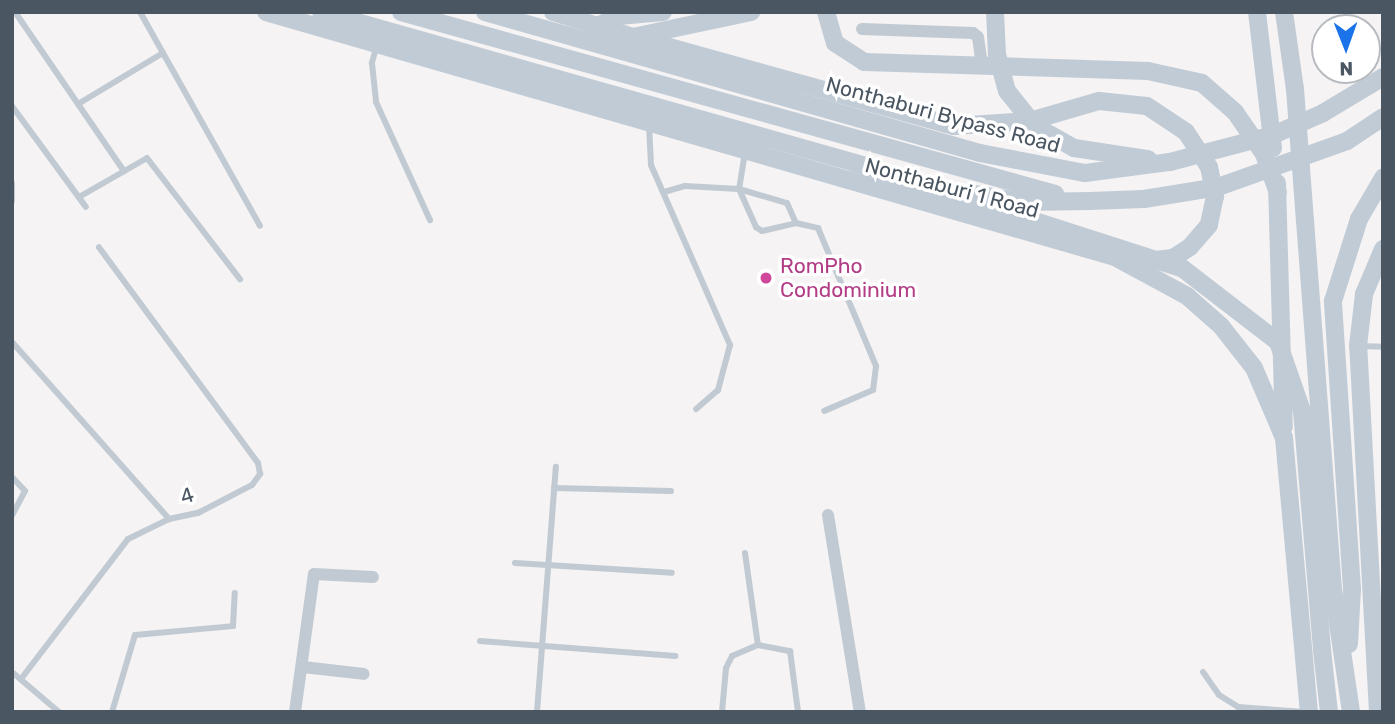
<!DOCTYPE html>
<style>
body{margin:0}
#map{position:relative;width:1395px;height:724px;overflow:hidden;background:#f5f3f3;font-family:Rubik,sans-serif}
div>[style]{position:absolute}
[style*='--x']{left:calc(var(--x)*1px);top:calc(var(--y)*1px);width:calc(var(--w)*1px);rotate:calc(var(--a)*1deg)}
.lane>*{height:6px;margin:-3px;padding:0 3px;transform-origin:3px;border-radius:3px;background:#c1cad2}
.street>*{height:12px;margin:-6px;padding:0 6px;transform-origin:6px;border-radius:6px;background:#c1cad2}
.secondary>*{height:18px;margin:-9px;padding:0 9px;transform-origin:9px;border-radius:9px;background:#c1cbd6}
.secondary-bridge>*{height:18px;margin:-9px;padding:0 9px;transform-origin:9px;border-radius:9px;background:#c1cbd6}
.dots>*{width:19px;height:19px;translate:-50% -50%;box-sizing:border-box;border:4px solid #fff;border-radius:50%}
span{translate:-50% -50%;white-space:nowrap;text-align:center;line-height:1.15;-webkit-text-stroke:7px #fff;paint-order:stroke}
.street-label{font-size:21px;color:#4a5661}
.hotel-label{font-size:21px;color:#b23c85}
.left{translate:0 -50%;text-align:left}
.frame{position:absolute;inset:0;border:14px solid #4a5661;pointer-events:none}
.north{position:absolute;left:1311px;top:14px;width:70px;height:70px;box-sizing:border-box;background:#fff;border:2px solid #b7bbc0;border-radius:50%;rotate:179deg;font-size:19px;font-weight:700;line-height:28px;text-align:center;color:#4a5661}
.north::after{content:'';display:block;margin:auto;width:24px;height:32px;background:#1a73e8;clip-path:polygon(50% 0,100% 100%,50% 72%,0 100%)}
</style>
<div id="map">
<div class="lane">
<i style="--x:15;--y:12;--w:193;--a:55.6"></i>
<i style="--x:140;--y:12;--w:245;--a:60.7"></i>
<i style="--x:377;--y:45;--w:19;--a:106"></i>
<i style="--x:372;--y:63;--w:39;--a:84"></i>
<i style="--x:376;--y:102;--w:130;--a:65.4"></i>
<i style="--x:78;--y:104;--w:99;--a:-31"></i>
<i style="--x:12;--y:106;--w:125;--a:53.8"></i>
<i style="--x:649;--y:125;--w:40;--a:87.1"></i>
<i style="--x:651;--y:165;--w:197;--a:66.3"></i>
<i style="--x:730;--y:345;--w:47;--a:104.9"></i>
<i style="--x:718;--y:390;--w:29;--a:139"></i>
<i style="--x:745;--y:152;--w:37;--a:99"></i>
<i style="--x:739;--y:189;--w:42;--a:65.9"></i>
<i style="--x:756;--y:227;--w:7;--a:34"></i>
<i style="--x:762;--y:231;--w:35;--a:-13"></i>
<i style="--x:796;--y:223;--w:23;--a:13"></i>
<i style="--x:818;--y:228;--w:150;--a:67.2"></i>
<i style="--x:876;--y:366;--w:24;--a:97"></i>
<i style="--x:873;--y:390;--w:53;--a:156.8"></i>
<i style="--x:12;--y:183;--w:18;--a:90"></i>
<i style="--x:664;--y:192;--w:22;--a:-16"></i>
<i style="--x:685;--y:186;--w:54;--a:3.2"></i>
<i style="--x:739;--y:189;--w:50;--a:16.3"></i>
<i style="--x:787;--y:203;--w:22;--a:66"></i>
<i style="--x:79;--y:197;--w:78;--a:-29.8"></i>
<i style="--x:147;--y:158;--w:153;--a:52.5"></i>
<i style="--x:12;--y:342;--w:237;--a:48.4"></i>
<i style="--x:1360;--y:346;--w:23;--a:2"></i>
<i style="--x:12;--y:477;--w:19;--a:47"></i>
<i style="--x:25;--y:491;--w:27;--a:118"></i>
<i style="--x:554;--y:488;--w:117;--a:1.5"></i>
<i style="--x:745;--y:553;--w:93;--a:82"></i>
<i style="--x:515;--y:563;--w:157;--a:3.6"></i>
<i style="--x:480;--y:641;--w:196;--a:4.4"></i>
<i style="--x:12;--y:672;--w:62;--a:40.4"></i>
<i style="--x:1203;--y:672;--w:28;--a:55"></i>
<i style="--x:1219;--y:695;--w:22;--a:32"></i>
<i style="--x:1238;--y:707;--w:67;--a:4.3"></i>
<i style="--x:21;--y:679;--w:176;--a:-52.6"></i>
<i style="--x:128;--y:539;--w:46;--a:-26"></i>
<i style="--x:169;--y:519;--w:30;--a:-12"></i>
<i style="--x:198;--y:513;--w:61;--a:-27.4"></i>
<i style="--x:252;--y:485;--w:14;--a:-54"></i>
<i style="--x:260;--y:474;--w:11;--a:-100"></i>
<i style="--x:258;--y:463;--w:268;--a:-126.4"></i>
<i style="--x:112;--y:712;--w:80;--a:-73.4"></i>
<i style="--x:135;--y:635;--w:98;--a:-5.2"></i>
<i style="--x:233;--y:626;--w:33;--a:-87"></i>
<i style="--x:537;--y:712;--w:246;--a:-85.6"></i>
<i style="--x:722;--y:712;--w:44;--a:-84.8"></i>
<i style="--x:726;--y:668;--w:13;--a:-63"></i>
<i style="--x:732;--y:656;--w:28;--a:-23"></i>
<i style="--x:758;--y:645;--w:33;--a:11"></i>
<i style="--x:790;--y:651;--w:62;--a:82.5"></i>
</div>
<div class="street">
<i style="--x:862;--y:29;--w:111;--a:2.1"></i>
<i style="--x:973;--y:33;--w:6;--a:39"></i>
<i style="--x:978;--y:37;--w:30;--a:82"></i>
<i style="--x:828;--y:515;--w:200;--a:80.8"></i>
<i style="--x:303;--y:667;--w:61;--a:6.5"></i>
<i style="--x:295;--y:712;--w:139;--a:-82.2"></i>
<i style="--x:314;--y:574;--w:59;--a:2.9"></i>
</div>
<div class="secondary">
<i style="--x:266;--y:12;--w:884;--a:16.1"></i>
<i style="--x:1115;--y:257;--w:82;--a:28.4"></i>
<i style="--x:1187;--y:296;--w:45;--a:41.4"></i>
<i style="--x:1221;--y:326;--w:53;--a:51.8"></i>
<i style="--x:1254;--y:368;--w:76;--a:66.8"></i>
<i style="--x:1284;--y:438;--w:275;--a:84.8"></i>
<i style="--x:321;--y:12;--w:566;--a:15.78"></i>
<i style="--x:401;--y:12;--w:679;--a:15.55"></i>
<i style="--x:553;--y:12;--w:84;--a:17.4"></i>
<i style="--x:633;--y:37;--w:121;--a:-12"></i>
<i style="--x:826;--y:12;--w:32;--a:74"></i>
<i style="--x:835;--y:43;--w:35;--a:33"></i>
<i style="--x:864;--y:62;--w:284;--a:1.8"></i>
<i style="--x:1148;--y:71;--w:55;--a:12.5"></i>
<i style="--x:1202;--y:83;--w:44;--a:41.3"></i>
<i style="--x:1235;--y:112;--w:51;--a:55.4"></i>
<i style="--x:1264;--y:154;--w:41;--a:70.3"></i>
<i style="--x:1257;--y:12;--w:137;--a:83.3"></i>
<i style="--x:1284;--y:12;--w:78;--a:81.9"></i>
<i style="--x:1295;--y:89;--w:502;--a:85.66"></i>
<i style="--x:1333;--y:590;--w:123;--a:81.6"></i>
<i style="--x:602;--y:24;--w:19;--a:-25"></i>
<i style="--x:619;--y:16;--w:44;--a:-5.2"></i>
<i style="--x:633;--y:37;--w:333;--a:15.5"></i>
<i style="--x:954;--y:126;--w:76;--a:-3.8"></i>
<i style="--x:1030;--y:121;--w:72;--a:-16.2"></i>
<i style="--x:1099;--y:101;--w:48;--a:5.9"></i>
<i style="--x:1147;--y:106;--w:47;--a:33.7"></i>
<i style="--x:1186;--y:132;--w:42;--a:56.7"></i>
<i style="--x:1209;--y:167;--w:30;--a:78"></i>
<i style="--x:1215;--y:196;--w:30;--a:102"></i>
<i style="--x:1209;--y:225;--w:29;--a:131"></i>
<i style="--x:1190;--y:247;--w:20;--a:147"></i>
<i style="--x:1173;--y:258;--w:18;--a:174"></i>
<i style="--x:1277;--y:183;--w:244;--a:88.4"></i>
<i style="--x:968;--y:193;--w:57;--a:9.1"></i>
<i style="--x:1024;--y:202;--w:66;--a:-0.9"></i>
<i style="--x:1349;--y:644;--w:55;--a:-86.9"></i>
<i style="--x:1352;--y:589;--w:289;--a:-93.8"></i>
<i style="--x:1333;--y:301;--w:86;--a:-72.4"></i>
<i style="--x:1359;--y:219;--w:48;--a:-59.7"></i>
<i style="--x:1322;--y:650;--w:62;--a:83.6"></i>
<i style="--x:1378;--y:712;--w:367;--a:-93.1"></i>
<i style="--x:1358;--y:346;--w:52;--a:-83.4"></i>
<i style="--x:1364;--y:294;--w:49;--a:-67.1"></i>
</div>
<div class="secondary-bridge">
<i style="--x:485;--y:12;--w:515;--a:15.9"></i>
<i style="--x:980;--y:153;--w:107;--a:10.8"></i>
<i style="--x:1085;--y:173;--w:86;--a:-7.4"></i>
<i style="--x:1170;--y:162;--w:106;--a:-14.7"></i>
<i style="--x:1273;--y:135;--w:55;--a:-23.7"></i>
<i style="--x:1323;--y:113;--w:70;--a:-31"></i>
<i style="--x:995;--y:12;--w:42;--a:87.3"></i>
<i style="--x:997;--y:54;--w:38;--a:75"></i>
<i style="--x:1007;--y:91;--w:45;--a:51.3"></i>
<i style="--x:1035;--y:126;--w:45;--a:29.4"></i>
<i style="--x:1074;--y:148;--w:75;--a:8.5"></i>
<i style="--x:854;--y:163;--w:344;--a:17.8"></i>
<i style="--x:1182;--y:268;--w:121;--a:37.6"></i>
<i style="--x:1278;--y:342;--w:73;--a:70.8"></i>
<i style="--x:1302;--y:411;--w:240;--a:85.2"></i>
<i style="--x:1090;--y:201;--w:54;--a:-2.1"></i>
<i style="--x:1144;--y:199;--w:75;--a:-9.2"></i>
<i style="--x:1218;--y:187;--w:137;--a:-19.6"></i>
<i style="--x:1347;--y:141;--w:43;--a:-33.7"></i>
</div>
<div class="dots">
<i style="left:766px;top:278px;background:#d1479c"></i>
</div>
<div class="street-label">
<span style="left:943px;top:115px;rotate:15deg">Nonthaburi Bypass Road</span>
<span style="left:952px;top:188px;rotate:15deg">Nonthaburi 1 Road</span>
<span style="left:187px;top:496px;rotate:-18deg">4</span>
</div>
<div class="hotel-label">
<span class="left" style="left:780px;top:278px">RomPho<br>Condominium</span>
</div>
<div class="frame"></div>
<div class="north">N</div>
</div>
